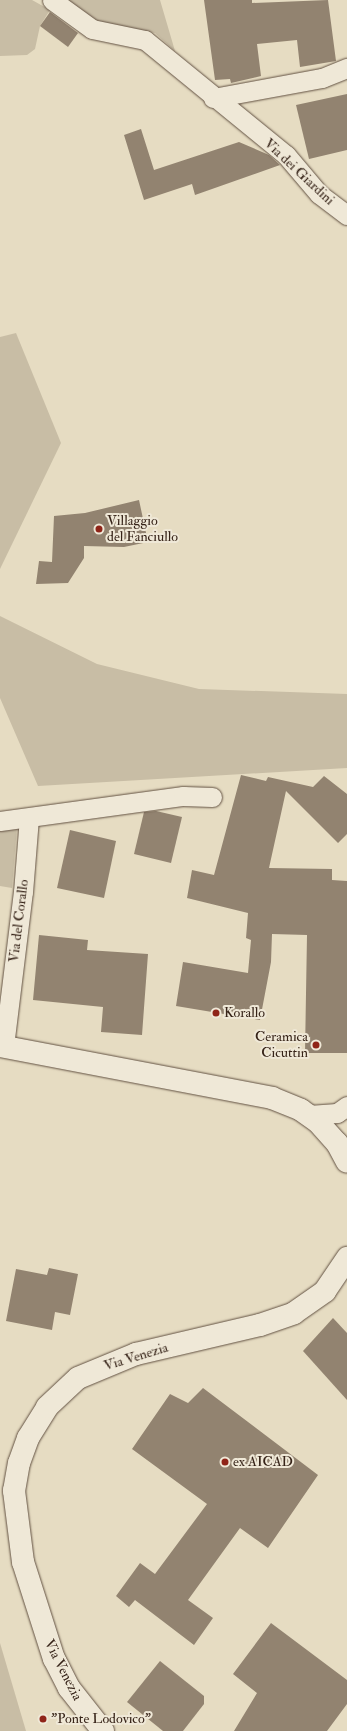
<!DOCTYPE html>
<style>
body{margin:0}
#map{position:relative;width:347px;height:1731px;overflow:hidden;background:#e6dcc2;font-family:"IM FELL Double Pica",serif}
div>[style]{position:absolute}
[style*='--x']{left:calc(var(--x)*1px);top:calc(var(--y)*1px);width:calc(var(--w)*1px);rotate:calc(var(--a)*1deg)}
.green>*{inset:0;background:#c8bda5}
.building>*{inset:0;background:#928370}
.roads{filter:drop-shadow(0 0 1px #625142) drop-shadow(0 0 1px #625142)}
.street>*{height:19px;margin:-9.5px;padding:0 9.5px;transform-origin:9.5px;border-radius:9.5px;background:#efe8d7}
.secondary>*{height:22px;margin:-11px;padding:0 11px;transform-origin:11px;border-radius:11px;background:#efe8d7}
.dots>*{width:11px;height:11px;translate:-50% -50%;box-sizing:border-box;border:2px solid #efe8d7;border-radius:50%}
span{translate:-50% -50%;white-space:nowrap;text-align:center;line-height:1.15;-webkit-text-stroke:4px #efe8d7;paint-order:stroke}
.street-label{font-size:14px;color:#362318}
.poi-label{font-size:14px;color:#362318}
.left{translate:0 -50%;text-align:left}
.right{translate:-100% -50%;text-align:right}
</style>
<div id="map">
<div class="green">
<i style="clip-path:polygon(0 0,32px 0,50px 10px,40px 26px,35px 49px,27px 55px,0 56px)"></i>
<i style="clip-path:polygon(68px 0,160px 0,175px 51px,155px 33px,93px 21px)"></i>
<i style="clip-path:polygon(16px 333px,61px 443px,0 569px,0 337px)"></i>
<i style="clip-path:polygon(0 616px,97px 664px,199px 689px,347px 694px,347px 768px,38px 786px,0 698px)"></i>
<i style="clip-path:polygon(0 826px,17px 827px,12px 888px,0 886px)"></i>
<i style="clip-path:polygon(0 1643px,26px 1731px,0 1731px)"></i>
</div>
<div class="building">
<i style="clip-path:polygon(204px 0,252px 0,252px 3px,328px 0,336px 61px,300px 67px,297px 40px,257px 44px,261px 76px,231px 83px,230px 79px,215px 80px)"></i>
<i style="clip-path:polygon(50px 12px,78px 33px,68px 47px,40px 26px)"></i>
<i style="clip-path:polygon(347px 94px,347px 150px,309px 159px,296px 105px)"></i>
<i style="clip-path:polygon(141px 129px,154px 170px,239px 142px,269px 155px,280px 165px,195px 195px,192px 184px,144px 200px,124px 135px)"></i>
<i style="clip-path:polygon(139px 500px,148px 542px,124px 547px,84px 546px,84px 558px,68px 583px,36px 584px,39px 561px,52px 562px,54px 516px,85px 513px)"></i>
<i style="clip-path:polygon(241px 775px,266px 781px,268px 777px,313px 787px,324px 776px,347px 794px,347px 834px,338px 843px,286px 791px,269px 868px,332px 869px,332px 880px,347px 881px,347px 1053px,305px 1053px,307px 935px,272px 934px,271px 962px,260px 1020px,176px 1006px,183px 962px,248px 973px,251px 940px,246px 938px,248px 913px,187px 898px,192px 870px,214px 875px)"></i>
<i style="clip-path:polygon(156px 811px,182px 817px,171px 863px,134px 854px,144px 812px)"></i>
<i style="clip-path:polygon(70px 830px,116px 841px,104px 898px,57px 888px)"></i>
<i style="clip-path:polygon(39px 935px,88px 940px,87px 950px,148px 954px,142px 1035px,101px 1032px,103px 1007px,33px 1000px)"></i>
<i style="clip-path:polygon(49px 1268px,78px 1274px,70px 1315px,55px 1312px,52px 1330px,6px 1321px,16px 1269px,47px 1275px)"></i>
<i style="clip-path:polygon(333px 1318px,347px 1333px,347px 1400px,303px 1351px)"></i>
<i style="clip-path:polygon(203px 1388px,318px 1475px,268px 1548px,240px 1528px,188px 1600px,213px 1618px,194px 1645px,135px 1600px,129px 1607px,116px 1596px,140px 1563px,155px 1574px,207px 1504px,132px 1449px,170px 1394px,188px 1403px)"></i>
<i style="clip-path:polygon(271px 1623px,347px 1680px,347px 1704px,327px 1731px,234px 1731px,257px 1693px,233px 1674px)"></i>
<i style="clip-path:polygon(160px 1661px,204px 1696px,204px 1704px,183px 1731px,163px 1731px,127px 1702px)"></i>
</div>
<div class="roads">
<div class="street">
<i style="--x:52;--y:0;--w:49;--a:35.9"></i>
<i style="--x:92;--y:29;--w:54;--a:11.7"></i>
<i style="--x:145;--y:40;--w:182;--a:39.2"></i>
<i style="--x:286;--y:155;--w:51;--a:49.8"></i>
<i style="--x:319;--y:194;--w:35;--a:37"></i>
<i style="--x:213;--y:98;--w:111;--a:-10.4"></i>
<i style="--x:322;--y:78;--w:27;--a:-22"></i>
<i style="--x:0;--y:821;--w:185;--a:-7.8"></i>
<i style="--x:183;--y:796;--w:29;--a:2"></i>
<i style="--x:4;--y:1046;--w:155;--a:-83"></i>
<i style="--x:23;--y:892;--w:74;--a:-85.4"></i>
<i style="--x:309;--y:1115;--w:28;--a:-4"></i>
<i style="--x:337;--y:1113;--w:12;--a:-35"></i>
</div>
<div class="secondary">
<i style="--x:0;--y:1046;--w:277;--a:10.8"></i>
<i style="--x:272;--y:1098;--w:31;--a:22"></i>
<i style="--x:301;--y:1110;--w:19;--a:35"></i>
<i style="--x:317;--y:1121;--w:30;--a:48"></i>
<i style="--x:337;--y:1143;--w:21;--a:62"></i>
<i style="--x:103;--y:1731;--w:55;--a:-128.3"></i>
<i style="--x:69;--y:1688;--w:33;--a:-117"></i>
<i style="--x:54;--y:1659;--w:102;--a:-107.7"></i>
<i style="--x:23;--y:1562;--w:72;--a:-97.2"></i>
<i style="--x:14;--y:1491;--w:28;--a:-80"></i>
<i style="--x:19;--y:1463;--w:27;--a:-70"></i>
<i style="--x:28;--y:1438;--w:36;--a:-58"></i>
<i style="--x:47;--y:1407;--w:42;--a:-43.1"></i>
<i style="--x:78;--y:1378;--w:63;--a:-22.5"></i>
<i style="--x:136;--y:1354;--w:127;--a:-13.2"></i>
<i style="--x:260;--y:1325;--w:36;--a:-19"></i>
<i style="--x:294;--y:1313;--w:38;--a:-35"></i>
<i style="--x:325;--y:1291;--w:40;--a:-56"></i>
</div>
</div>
<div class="dots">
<i style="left:99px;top:529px;background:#8f2418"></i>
<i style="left:216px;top:1013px;background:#8f2418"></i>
<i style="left:316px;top:1045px;background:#8f2418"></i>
<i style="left:225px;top:1462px;background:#8f2418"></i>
<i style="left:43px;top:1719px;background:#8f2418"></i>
</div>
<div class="street-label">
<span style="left:299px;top:172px;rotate:43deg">Via dei Giardini</span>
<span style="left:19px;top:921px;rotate:-83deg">Via del Corallo</span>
<span style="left:136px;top:1357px;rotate:-17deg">Via Venezia</span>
<span style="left:63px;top:1670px;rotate:63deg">Via Venezia</span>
</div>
<div class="poi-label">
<span class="left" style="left:107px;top:529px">Villaggio<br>del Fanciullo</span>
<span class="left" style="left:224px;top:1013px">Korallo</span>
<span class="right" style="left:308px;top:1045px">Ceramica<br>Cicuttin</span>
<span class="left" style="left:233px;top:1462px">ex AICAD</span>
<span class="left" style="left:51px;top:1719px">"Ponte Lodovico"</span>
</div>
</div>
